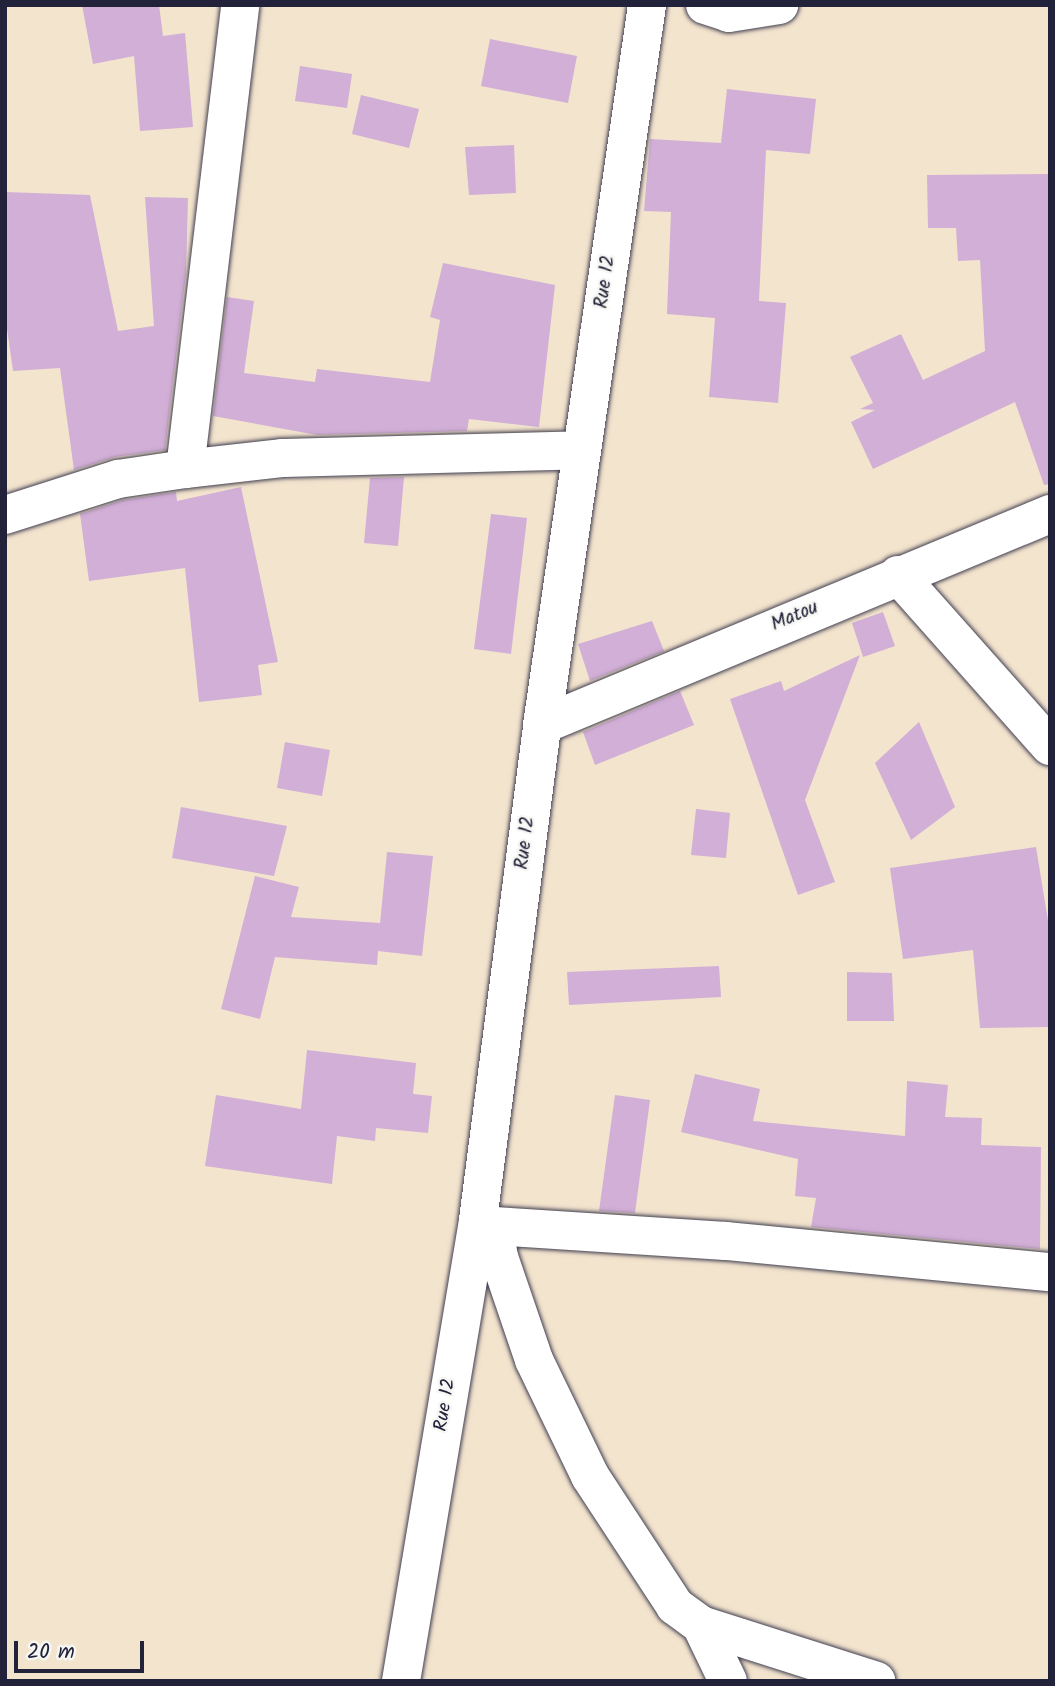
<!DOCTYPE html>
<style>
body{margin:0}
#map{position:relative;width:1055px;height:1686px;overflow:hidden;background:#f3e4ce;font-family:Kalam,sans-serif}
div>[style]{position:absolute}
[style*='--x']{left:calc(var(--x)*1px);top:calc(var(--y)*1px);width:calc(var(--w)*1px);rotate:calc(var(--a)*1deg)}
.building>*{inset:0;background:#d2afd6}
.roads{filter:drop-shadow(0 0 2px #413f51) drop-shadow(0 0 2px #413f51)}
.minor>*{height:38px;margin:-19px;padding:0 19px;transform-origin:19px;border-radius:19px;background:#fff}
span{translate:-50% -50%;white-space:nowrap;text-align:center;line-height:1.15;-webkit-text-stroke:5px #f6f6f2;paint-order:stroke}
.street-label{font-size:19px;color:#22223b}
.frame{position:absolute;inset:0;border:7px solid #22223b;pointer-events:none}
.scale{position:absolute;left:14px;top:1641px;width:130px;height:32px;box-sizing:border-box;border:4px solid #22223b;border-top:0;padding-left:9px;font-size:21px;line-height:24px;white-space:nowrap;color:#22223b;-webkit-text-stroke:5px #f6f6f2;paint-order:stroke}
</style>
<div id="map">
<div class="building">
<i style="clip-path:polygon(82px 5px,159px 5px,163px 36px,185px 33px,193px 127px,140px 131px,134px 56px,93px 64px)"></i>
<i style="clip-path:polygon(490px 39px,577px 56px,568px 103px,481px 86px)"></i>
<i style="clip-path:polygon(300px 66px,352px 74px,347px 108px,295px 101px)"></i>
<i style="clip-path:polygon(727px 89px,816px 99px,810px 154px,766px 150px,759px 301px,786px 303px,778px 403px,709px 397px,715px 318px,667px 314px,671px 212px,644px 211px,650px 139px,721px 143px)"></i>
<i style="clip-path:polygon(361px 95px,419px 109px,409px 148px,352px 134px)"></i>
<i style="clip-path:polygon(514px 145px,516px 193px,469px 195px,465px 147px)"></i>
<i style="clip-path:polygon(1050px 174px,1050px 484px,1044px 485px,1015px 402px,873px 469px,851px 422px,875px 410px,860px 409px,873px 403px,850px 357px,901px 334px,923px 380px,985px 351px,980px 260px,958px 261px,956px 228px,928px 228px,927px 175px)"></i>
<i style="clip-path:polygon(5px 192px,90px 195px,118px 331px,154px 326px,145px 197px,188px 198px,186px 273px,165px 450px,115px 457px,74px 470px,60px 368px,13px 371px,5px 314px)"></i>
<i style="clip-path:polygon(443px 263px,555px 285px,539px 427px,469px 419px,467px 431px,317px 435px,213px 416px,227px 297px,254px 301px,244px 373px,315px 382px,317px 369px,430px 382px,440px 320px,430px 317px)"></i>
<i style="clip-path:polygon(404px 477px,398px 546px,364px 543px,370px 478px)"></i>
<i style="clip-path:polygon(241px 487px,278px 662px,258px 665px,262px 695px,199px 702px,185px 568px,89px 581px,80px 514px,123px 500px,176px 492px,177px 501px)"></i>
<i style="clip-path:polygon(491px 514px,527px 518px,511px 654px,474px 649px)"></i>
<i style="clip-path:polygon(883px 612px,895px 646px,863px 657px,852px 623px)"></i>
<i style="clip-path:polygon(652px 621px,664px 651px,590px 681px,578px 644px)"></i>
<i style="clip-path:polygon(860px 655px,805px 800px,835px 882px,798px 895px,730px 699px,781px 681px,784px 691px)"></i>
<i style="clip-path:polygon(680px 691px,694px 725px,595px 765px,583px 732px)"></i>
<i style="clip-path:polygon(919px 722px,955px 807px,911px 840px,875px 763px)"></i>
<i style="clip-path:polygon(285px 742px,330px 750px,322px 796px,277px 788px)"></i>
<i style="clip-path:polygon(181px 807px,287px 826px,274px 876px,172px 858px)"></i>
<i style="clip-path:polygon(696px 809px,730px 813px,726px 858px,691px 855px)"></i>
<i style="clip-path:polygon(1036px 847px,1050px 933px,1050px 1027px,980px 1028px,973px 950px,903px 959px,890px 868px)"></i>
<i style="clip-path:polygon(387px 852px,433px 856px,422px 956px,378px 951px,377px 965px,275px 957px,260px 1019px,221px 1009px,255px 876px,299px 887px,291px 917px,380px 923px,379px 934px)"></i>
<i style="clip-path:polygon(719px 966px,721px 997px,569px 1005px,567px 972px)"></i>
<i style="clip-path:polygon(847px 972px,892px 973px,894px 1021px,847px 1021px)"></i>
<i style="clip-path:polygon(307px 1050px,416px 1063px,413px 1094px,432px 1096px,428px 1133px,376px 1128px,375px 1141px,337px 1136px,332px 1184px,205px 1166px,216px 1095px,301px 1109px)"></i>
<i style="clip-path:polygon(695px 1074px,760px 1089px,753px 1121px,905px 1136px,907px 1081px,948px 1085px,945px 1117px,982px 1118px,981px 1145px,1041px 1147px,1040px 1249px,811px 1227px,816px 1198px,795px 1196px,798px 1159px,681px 1132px)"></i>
<i style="clip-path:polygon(615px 1095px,650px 1100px,635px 1213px,599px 1211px)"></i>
</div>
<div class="roads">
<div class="minor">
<i style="--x:705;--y:5;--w:25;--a:18"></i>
<i style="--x:729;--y:13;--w:51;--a:-9.1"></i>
<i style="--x:185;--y:469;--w:467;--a:-83.2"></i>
<i style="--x:5;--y:515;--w:119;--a:-17.7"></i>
<i style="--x:118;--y:479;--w:68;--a:-8.5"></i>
<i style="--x:185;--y:469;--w:99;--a:-6.4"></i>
<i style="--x:283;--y:458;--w:299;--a:-1.5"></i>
<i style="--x:898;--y:575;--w:229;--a:48.4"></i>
<i style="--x:542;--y:725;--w:550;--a:-22.56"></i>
<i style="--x:478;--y:1220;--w:17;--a:21"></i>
<i style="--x:494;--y:1226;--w:232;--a:3.7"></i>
<i style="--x:726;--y:1241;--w:325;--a:5.5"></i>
<i style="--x:494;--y:1226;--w:31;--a:81"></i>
<i style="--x:499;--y:1257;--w:109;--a:71.2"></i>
<i style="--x:534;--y:1360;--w:129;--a:64.2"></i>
<i style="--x:590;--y:1476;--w:155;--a:56.8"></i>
<i style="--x:675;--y:1606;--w:32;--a:36"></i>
<i style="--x:701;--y:1625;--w:184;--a:17.7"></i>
<i style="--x:701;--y:1625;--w:62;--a:64.3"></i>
<i style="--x:401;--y:1681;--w:467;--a:-80.5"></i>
<i style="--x:478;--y:1220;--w:499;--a:-82.6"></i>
<i style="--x:542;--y:725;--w:728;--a:-81.7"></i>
</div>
</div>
<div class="street-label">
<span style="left:606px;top:282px;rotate:-82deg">Rue 12</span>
<span style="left:795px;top:617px;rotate:-23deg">Matou</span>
<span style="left:526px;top:843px;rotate:-83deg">Rue 12</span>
<span style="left:446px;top:1405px;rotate:-81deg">Rue 12</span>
</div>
<div class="frame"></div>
<div class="scale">20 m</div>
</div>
